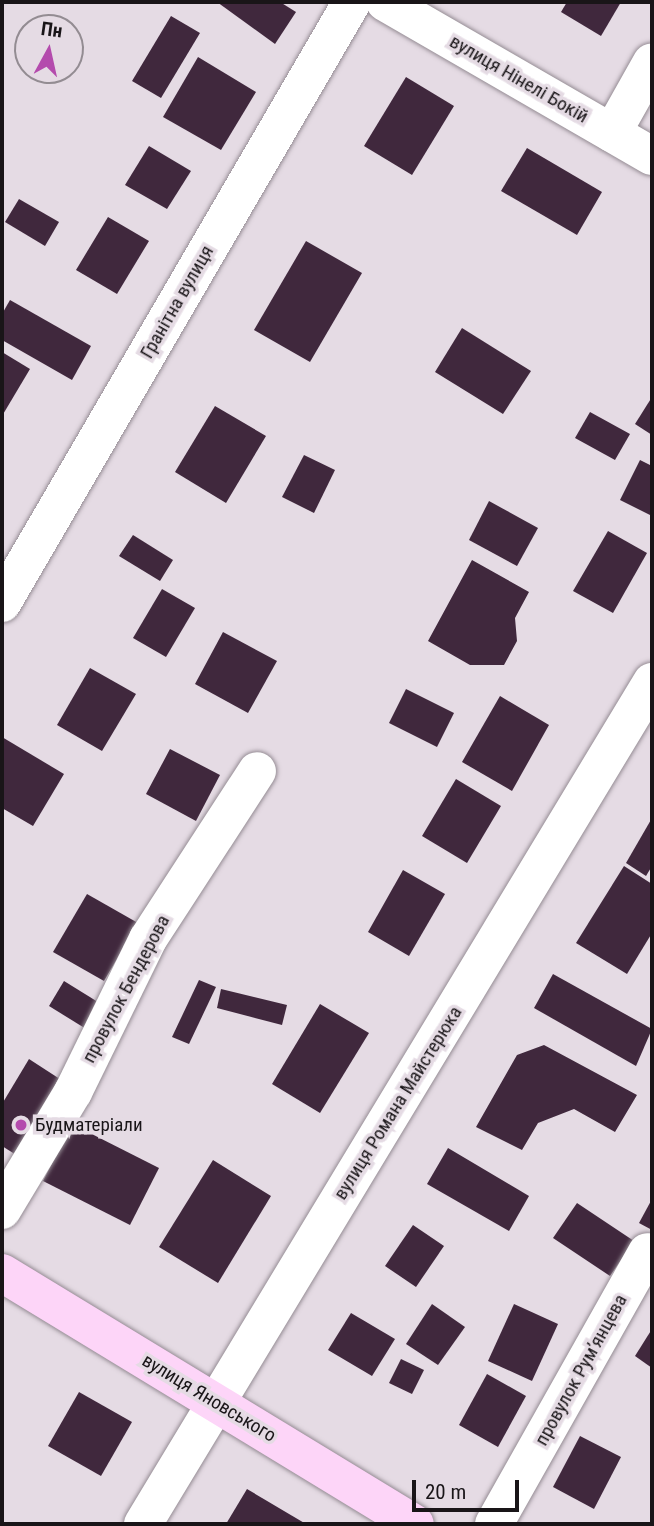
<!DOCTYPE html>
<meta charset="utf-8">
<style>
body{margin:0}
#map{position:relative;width:654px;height:1526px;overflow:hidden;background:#e5dbe4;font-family:"Roboto Condensed",sans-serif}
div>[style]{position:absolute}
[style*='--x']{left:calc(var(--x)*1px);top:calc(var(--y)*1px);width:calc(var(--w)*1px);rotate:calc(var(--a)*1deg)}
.building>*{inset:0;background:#40283d}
.roads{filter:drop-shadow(0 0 2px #958c94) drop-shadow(0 0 2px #958c94)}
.minor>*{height:38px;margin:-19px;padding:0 19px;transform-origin:19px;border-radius:19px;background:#fff}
.major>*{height:38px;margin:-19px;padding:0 19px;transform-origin:19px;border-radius:19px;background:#fdd5f8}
.dots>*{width:19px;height:19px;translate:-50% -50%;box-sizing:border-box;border:4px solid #e5dbe4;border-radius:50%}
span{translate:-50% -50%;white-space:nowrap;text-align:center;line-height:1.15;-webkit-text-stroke:7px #e5dbe4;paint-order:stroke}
.street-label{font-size:19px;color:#191518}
.poi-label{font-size:19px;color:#191518}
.left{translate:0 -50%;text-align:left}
.frame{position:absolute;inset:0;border:4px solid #191518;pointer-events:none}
.north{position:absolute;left:14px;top:14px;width:70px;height:70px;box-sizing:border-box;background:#e5dbe4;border:2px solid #938c92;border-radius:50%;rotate:8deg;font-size:19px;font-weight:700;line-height:28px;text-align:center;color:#191518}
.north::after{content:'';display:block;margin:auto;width:24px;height:32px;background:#b44bad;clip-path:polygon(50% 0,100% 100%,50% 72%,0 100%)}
.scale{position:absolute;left:412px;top:1480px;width:107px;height:32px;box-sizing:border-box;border:4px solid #191518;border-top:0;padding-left:9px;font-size:21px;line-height:24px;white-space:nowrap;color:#191518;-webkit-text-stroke:5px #e5dbe4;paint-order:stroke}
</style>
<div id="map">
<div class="building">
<i style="clip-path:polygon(217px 2px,280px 2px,296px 12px,275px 44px)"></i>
<i style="clip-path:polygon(567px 2px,621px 2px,601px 36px,561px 12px)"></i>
<i style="clip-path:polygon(171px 16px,200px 33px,161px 98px,132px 81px)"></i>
<i style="clip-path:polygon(198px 57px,256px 92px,221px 150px,163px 117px)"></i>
<i style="clip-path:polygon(406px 77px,454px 106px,412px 175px,364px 146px)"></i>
<i style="clip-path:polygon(149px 146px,191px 171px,167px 209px,125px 185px)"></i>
<i style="clip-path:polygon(527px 148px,602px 192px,577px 235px,501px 191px)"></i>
<i style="clip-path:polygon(19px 199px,59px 222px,45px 246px,5px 222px)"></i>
<i style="clip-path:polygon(108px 217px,149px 241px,117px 294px,76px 270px)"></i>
<i style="clip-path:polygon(306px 241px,362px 273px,310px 362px,254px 330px)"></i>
<i style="clip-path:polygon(10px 300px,91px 346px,72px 380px,2px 340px,2px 314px)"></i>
<i style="clip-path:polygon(462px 328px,531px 371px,503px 414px,435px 372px)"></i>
<i style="clip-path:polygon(2px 352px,30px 369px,2px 416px)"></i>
<i style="clip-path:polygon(652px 397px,652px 435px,635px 424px)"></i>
<i style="clip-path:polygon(215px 406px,266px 436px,226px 503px,175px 472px)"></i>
<i style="clip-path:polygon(590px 412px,630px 434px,615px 460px,575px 438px)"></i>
<i style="clip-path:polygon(304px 455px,335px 470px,314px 513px,282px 497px)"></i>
<i style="clip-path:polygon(640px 460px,652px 466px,652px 516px,620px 500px)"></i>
<i style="clip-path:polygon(489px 501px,538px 528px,517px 566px,469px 540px)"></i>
<i style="clip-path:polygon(608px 531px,647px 553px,613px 613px,573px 591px)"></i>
<i style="clip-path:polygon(133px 535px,173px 560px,160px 581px,119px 556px)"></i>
<i style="clip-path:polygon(472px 560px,529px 592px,515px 618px,517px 641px,504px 665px,470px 665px,428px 641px)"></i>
<i style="clip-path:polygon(162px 589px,195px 608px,166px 657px,133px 638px)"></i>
<i style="clip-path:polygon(223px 632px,277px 661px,248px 713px,195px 684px)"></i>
<i style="clip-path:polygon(90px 668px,136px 694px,102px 751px,57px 725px)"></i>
<i style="clip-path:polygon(406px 689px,454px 713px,437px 747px,389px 723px)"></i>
<i style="clip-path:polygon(500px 696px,549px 725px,512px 791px,462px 762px)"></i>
<i style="clip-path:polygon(2px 737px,64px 774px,33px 826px,2px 808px)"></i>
<i style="clip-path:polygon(170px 749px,220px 775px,196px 821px,146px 794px)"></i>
<i style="clip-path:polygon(456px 779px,501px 806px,467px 863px,422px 836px)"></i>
<i style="clip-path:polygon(652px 818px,652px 866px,646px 876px,626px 863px)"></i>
<i style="clip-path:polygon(624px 866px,652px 884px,652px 933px,627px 974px,576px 943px)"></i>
<i style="clip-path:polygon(403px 870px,445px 894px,409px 956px,368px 932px)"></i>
<i style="clip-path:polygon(87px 894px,138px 923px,104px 981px,53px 952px)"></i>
<i style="clip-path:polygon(553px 974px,652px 1029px,636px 1066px,534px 1008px)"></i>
<i style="clip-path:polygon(199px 980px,216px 987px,189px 1044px,172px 1037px)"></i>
<i style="clip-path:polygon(64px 981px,106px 1007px,91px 1032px,49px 1006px)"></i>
<i style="clip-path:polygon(221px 989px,287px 1005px,282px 1025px,217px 1008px)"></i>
<i style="clip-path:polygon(320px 1004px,369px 1033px,320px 1113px,272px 1084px)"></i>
<i style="clip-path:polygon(544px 1045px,637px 1095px,615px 1132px,574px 1109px,538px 1123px,522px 1150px,476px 1127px,517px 1055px)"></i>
<i style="clip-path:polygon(29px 1059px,66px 1083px,21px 1158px,2px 1146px,2px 1104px)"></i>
<i style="clip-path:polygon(72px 1124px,159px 1168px,130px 1225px,43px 1181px)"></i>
<i style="clip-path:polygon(448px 1148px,529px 1196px,509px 1231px,427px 1184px)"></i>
<i style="clip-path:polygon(213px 1160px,271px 1196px,218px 1283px,159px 1247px)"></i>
<i style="clip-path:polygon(652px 1199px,652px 1230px,639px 1223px)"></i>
<i style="clip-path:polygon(577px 1203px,634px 1241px,610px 1276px,553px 1238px)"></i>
<i style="clip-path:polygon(413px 1225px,444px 1246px,416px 1287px,385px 1266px)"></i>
<i style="clip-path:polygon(432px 1304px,465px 1327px,438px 1365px,406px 1344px)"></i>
<i style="clip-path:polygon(514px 1304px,558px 1324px,532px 1381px,488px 1361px)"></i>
<i style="clip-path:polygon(351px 1313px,395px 1339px,372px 1376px,328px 1350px)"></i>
<i style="clip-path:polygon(652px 1329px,652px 1368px,635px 1356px)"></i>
<i style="clip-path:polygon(401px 1359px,424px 1370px,412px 1394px,389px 1383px)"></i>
<i style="clip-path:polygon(487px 1374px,526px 1396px,498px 1447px,459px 1425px)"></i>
<i style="clip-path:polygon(79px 1392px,132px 1422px,101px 1476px,48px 1446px)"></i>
<i style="clip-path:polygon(580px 1436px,621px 1457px,594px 1509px,553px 1487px)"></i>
<i style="clip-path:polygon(247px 1489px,306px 1524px,226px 1524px)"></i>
</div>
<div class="roads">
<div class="minor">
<i style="--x:385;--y:2;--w:308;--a:30"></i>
<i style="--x:612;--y:133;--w:81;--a:-60.6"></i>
<i style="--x:2;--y:603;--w:695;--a:-59.79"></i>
<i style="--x:2;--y:1210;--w:138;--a:-59"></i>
<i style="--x:73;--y:1092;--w:170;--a:-63.9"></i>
<i style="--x:148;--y:939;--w:200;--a:-57"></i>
<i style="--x:143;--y:1524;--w:984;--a:-58.85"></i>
<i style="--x:494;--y:1524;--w:312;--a:-60.6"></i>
</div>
<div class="major">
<i style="--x:2;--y:1273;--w:483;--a:31.3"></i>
</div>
</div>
<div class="dots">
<i style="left:21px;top:1125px;background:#b44bad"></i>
</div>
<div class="street-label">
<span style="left:519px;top:79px;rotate:30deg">вулиця Нінелі Бокій</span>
<span style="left:177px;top:302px;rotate:-60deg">Гранітна вулиця</span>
<span style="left:126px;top:989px;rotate:-62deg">провулок Бендерова</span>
<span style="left:398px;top:1103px;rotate:-58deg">вулиця Романа Майстерюка</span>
<span style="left:581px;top:1370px;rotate:-61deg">провулок Румʼянцева</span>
<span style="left:209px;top:1398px;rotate:31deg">вулиця Яновського</span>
</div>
<div class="poi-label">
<span class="left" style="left:35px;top:1125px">Будматеріали</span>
</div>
<div class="frame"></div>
<div class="north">Пн</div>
<div class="scale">20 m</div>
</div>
